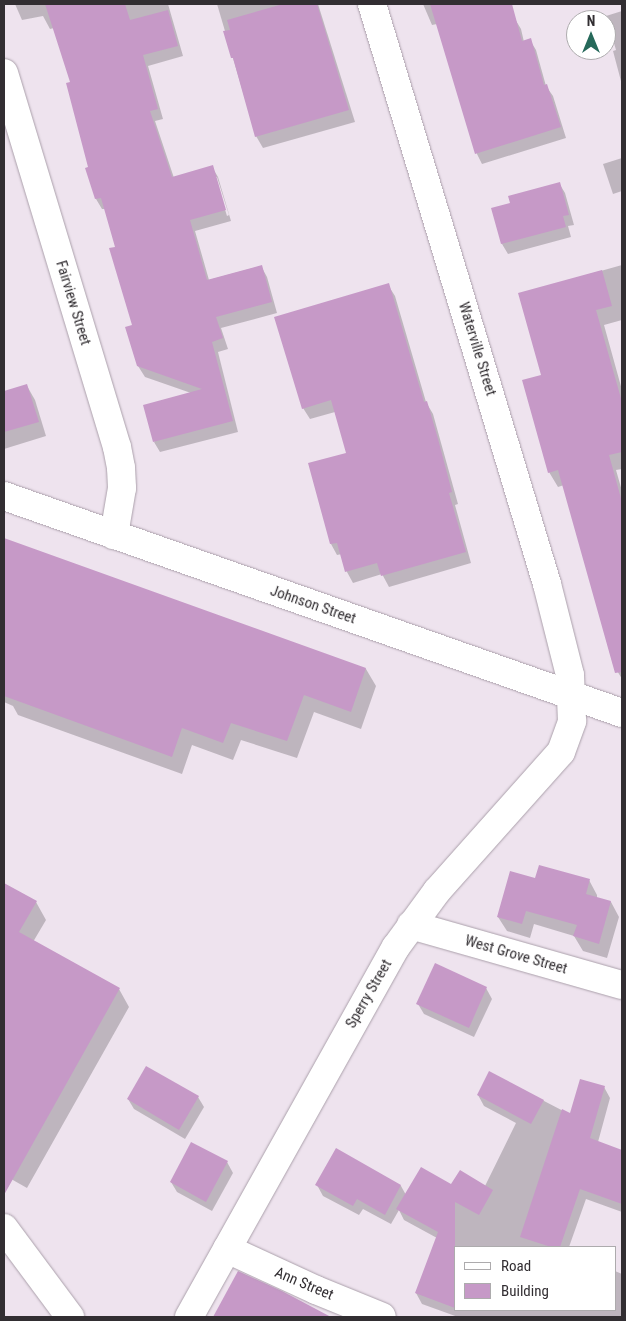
<!DOCTYPE html>
<style>
body{margin:0}
#map{position:relative;width:626px;height:1321px;overflow:hidden;background:#eee3ee;font-family:"Roboto Condensed",sans-serif}
div>[style]{position:absolute}
[style*='--x']{left:calc(var(--x)*1px);top:calc(var(--y)*1px);width:calc(var(--w)*1px);rotate:calc(var(--a)*1deg)}
.shadow>*{inset:0;background:#0003}
.building>*{inset:0;background:#c699c7}
.roads{filter:drop-shadow(0 0 1px #aba0ab) drop-shadow(0 0 1px #aba0ab)}
.street>*{height:28px;margin:-14px;padding:0 14px;transform-origin:14px;border-radius:14px;background:#fff}
.secondary>*{height:28px;margin:-14px;padding:0 14px;transform-origin:14px;border-radius:14px;background:#fff}
span{translate:-50% -50%;white-space:nowrap;text-align:center;line-height:1.15;-webkit-text-stroke:4px #fff;paint-order:stroke}
.street-label{font-size:15px;color:#322e32}
.frame{position:absolute;inset:0;border:5px solid #322e32;pointer-events:none}
.legend{position:absolute;left:454px;top:1246px;width:162px;height:65px;box-sizing:border-box;background:#fff;border:1px solid #adabad;margin:0;padding:6px 9px;list-style:none;font-size:15px;color:#322e32}
.legend li{display:flex;align-items:center;gap:10px;height:25px}
.legend b{width:25px;border:1px solid #adabad}
.north{position:absolute;left:566px;top:10px;width:50px;height:50px;box-sizing:border-box;background:#fff;border:1px solid #adabad;border-radius:50%;rotate:0deg;font-size:14px;font-weight:700;line-height:20px;text-align:center;color:#322e32}
.north::after{content:'';display:block;margin:auto;width:18px;height:22px;background:#26695a;clip-path:polygon(50% 0,100% 100%,50% 72%,0 100%)}
</style>
<div id="map">
<div class="shadow">
<i style="clip-path:polygon(evenodd,15px 4px,168px 4px,183px 56px,148px 66px,163px 119px,155px 121px,174px 178px,212px 167px,218px 177px,231px 221px,195px 231px,209px 280px,261px 266px,267px 277px,277px 313px,221px 328px,228px 349px,218px 352px,238px 432px,160px 452px,154px 442px,191px 393px,145px 377px,138px 366px,134px 326px,117px 248px,105px 209px,102px 209px,96px 199px,72px 83px,54px 28px,50px 29px,43px 16px,22px 20px,15px 4px,215px 177px,217px 177px,229px 215px,227px 216px,215px 177px)"></i>
<i style="clip-path:polygon(217px 4px,318px 4px,355px 122px,263px 148px,256px 136px)"></i>
<i style="clip-path:polygon(423px 4px,509px 4px,513px 19px,515px 19px,521px 29px,524px 42px,530px 40px,536px 50px,546px 86px,553px 96px,566px 138px,482px 164px,477px 154px,437px 24px,432px 25px)"></i>
<i style="clip-path:polygon(622px 11px,622px 85px,613px 51px,616px 50px,606px 16px)"></i>
<i style="clip-path:polygon(622px 158px,622px 191px,613px 194px,603px 164px)"></i>
<i style="clip-path:polygon(559px 183px,565px 193px,574px 225px,568px 226px,571px 237px,508px 254px,502px 244px,492px 209px,512px 204px)"></i>
<i style="clip-path:polygon(622px 265px,622px 320px,604px 325px,622px 390px,622px 469px,616px 470px,622px 491px,622px 679px,613px 664px,564px 485px,558px 487px,549px 472px,542px 375px,519px 294px)"></i>
<i style="clip-path:polygon(388px 285px,395px 296px,426px 402px,433px 414px,458px 504px,455px 505px,471px 563px,389px 587px,382px 574px,353px 583px,347px 572px,342px 554px,337px 555px,331px 544px,348px 454px,335px 412px,310px 419px,303px 408px)"></i>
<i style="clip-path:polygon(27px 386px,35px 400px,46px 436px,4px 449px,4px 393px)"></i>
<i style="clip-path:polygon(4px 540px,366px 669px,376px 686px,361px 729px,314px 712px,297px 758px,241px 740px,233px 760px,192px 745px,182px 774px,18px 715px,13px 706px,4px 702px)"></i>
<i style="clip-path:polygon(536px 879px,589px 880px,597px 895px,597px 898px,611px 902px,619px 917px,607px 958px,583px 951px,574px 936px,534px 924px,530px 938px,507px 931px,498px 917px)"></i>
<i style="clip-path:polygon(4px 884px,36px 902px,46px 920px,33px 942px,119px 989px,129px 1007px,27px 1188px,4px 1175px)"></i>
<i style="clip-path:polygon(486px 988px,492px 999px,474px 1037px,424px 1014px,418px 1004px)"></i>
<i style="clip-path:polygon(490px 1073px,571px 1115px,604px 1087px,610px 1098px,598px 1142px,622px 1151px,622px 1212px,586px 1199px,569px 1247px,455px 1247px,455px 1310px,615px 1310px,615px 1271px,622px 1274px,622px 1317px,458px 1317px,422px 1304px,416px 1293px,437px 1238px,404px 1220px,399px 1210px,391px 1224px,363px 1209px,359px 1215px,323px 1196px,317px 1185px,336px 1150px,401px 1186px,406px 1195px,452px 1186px,485px 1186px,516px 1123px,484px 1106px,478px 1095px)"></i>
<i style="clip-path:polygon(198px 1097px,204px 1107px,185px 1139px,134px 1109px,128px 1099px)"></i>
<i style="clip-path:polygon(227px 1162px,233px 1173px,212px 1211px,177px 1192px,171px 1182px)"></i>
<i style="clip-path:polygon(238px 1273px,327px 1316px,327px 1317px,215px 1317px)"></i>
</div>
<div class="building">
<i style="clip-path:polygon(45px 4px,125px 4px,130px 20px,168px 10px,178px 46px,143px 55px,158px 109px,150px 111px,172px 177px,213px 165px,226px 210px,190px 220px,207px 280px,262px 265px,272px 302px,216px 317px,223px 338px,212px 342px,233px 421px,153px 442px,143px 405px,202px 389px,137px 366px,125px 327px,132px 325px,109px 248px,115px 247px,101px 198px,95px 199px,85px 168px,88px 167px,66px 83px,70px 82px)"></i>
<i style="clip-path:polygon(283px 4px,317px 4px,349px 110px,255px 137px,233px 58px,231px 58px,223px 31px,230px 30px,227px 20px)"></i>
<i style="clip-path:polygon(430px 4px,512px 4px,522px 41px,531px 38px,544px 85px,547px 84px,561px 127px,475px 154px)"></i>
<i style="clip-path:polygon(560px 182px,569px 215px,563px 216px,566px 227px,501px 244px,491px 208px,510px 203px,508px 196px)"></i>
<i style="clip-path:polygon(602px 270px,612px 306px,596px 310px,622px 402px,622px 452px,609px 455px,622px 502px,622px 672px,615px 673px,558px 470px,548px 473px,522px 380px,541px 375px,518px 293px)"></i>
<i style="clip-path:polygon(389px 283px,424px 402px,427px 401px,438px 439px,452px 492px,449px 493px,466px 552px,381px 576px,377px 563px,345px 572px,337px 543px,330px 544px,308px 463px,346px 453px,331px 400px,302px 409px,274px 317px)"></i>
<i style="clip-path:polygon(27px 384px,39px 422px,4px 432px,4px 391px)"></i>
<i style="clip-path:polygon(4px 538px,366px 668px,351px 712px,304px 695px,287px 741px,231px 723px,223px 743px,182px 728px,172px 757px,4px 696px)"></i>
<i style="clip-path:polygon(539px 865px,590px 879px,586px 894px,611px 901px,599px 944px,573px 936px,577px 925px,526px 911px,522px 924px,497px 917px,510px 871px,535px 878px)"></i>
<i style="clip-path:polygon(4px 883px,37px 901px,19px 932px,120px 988px,4px 1195px)"></i>
<i style="clip-path:polygon(435px 963px,487px 987px,469px 1028px,416px 1004px)"></i>
<i style="clip-path:polygon(146px 1066px,199px 1096px,179px 1130px,127px 1099px)"></i>
<i style="clip-path:polygon(489px 1071px,544px 1100px,531px 1124px,477px 1095px)"></i>
<i style="clip-path:polygon(580px 1079px,605px 1086px,590px 1138px,622px 1150px,622px 1204px,580px 1189px,560px 1247px,551px 1247px,520px 1237px,562px 1109px,570px 1113px)"></i>
<i style="clip-path:polygon(191px 1142px,228px 1161px,206px 1202px,170px 1182px)"></i>
<i style="clip-path:polygon(336px 1148px,401px 1185px,385px 1215px,357px 1199px,353px 1206px,315px 1185px)"></i>
<i style="clip-path:polygon(421px 1167px,451px 1184px,460px 1170px,493px 1190px,479px 1215px,455px 1202px,455px 1308px,415px 1293px,438px 1232px,396px 1209px)"></i>
<i style="clip-path:polygon(238px 1271px,282px 1291px,331px 1317px,213px 1317px)"></i>
</div>
<div class="roads">
<div class="street">
<i style="--x:4;--y:73;--w:391;--a:73.2"></i>
<i style="--x:117;--y:447;--w:21;--a:79"></i>
<i style="--x:121;--y:468;--w:20;--a:87"></i>
<i style="--x:122;--y:488;--w:48;--a:99.7"></i>
<i style="--x:4;--y:496;--w:655;--a:19.35"></i>
<i style="--x:411;--y:925;--w:219;--a:15.9"></i>
<i style="--x:4;--y:1228;--w:111;--a:53.4"></i>
<i style="--x:227;--y:1249;--w:98;--a:24.7"></i>
<i style="--x:316;--y:1290;--w:71;--a:22.2"></i>
</div>
<div class="secondary">
<i style="--x:189;--y:1317;--w:424;--a:-60.8"></i>
<i style="--x:396;--y:947;--w:69;--a:-53.8"></i>
<i style="--x:437;--y:891;--w:186;--a:-48.3"></i>
<i style="--x:561;--y:752;--w:33;--a:-70"></i>
<i style="--x:572;--y:721;--w:46;--a:-92.5"></i>
<i style="--x:570;--y:675;--w:94;--a:-104.2"></i>
<i style="--x:547;--y:584;--w:606;--a:-106.79"></i>
</div>
</div>
<div class="street-label">
<span style="left:73px;top:303px;rotate:73deg">Fairview Street</span>
<span style="left:477px;top:349px;rotate:73deg">Waterville Street</span>
<span style="left:313px;top:605px;rotate:19deg">Johnson Street</span>
<span style="left:516px;top:955px;rotate:16deg">West Grove Street</span>
<span style="left:369px;top:994px;rotate:-60deg">Sperry Street</span>
<span style="left:304px;top:1284px;rotate:23deg">Ann Street</span>
</div>
<div class="frame"></div>
<ul class="legend">
<li><b style="height:6px;background:#fff"></b>Road</li>
<li><b style="height:14px;background:#c699c7"></b>Building</li>
</ul>
<div class="north">N</div>
</div>
